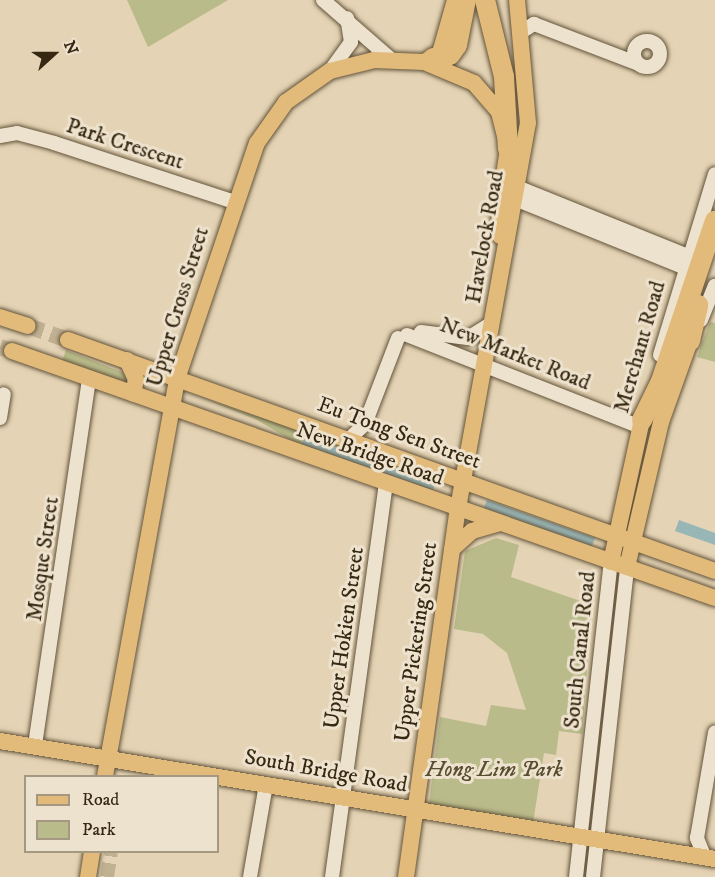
<!DOCTYPE html>
<style>
body{margin:0}
#map{position:relative;width:715px;height:877px;overflow:hidden;background:#e4d3b4;font-family:"IM FELL DW Pica",serif}
div>[style]{position:absolute}
[style*='--x']{left:calc(var(--x)*1px);top:calc(var(--y)*1px);width:calc(var(--w)*1px);rotate:calc(var(--a)*1deg)}
.green>*{inset:0;background:#b9bb8a}
.water>*{inset:0;background:#99b6b7}
.minor-tunnel>*{height:14px;margin-top:-7px;transform-origin:0;background:repeating-linear-gradient(90deg,#c1b193 0 14px,transparent 0 21px)}
.major-tunnel>*{height:16px;margin-top:-8px;transform-origin:0;background:repeating-linear-gradient(90deg,#c1b193 0 16px,transparent 0 24px)}
.roads{filter:drop-shadow(0 0 2px #62533a) drop-shadow(0 0 2px #62533a)}
.minor>*{height:14px;margin:-7px;padding:0 7px;transform-origin:7px;border-radius:7px;background:#ede2ce}
.minor>.ring{margin:-7px;padding:0;box-sizing:content-box;background:none;border:14px solid #ede2ce;border-radius:50%}
.major>*{height:16px;margin:-8px;padding:0 8px;transform-origin:8px;border-radius:8px;background:#e2ba7a}
.highway>*{height:20px;margin:-10px;padding:0 10px;transform-origin:10px;border-radius:10px;background:#e2ba7a}
span{translate:-50% -50%;white-space:nowrap;text-align:center;line-height:1.15;-webkit-text-stroke:6px #ede2ce;paint-order:stroke}
.street-label{font-size:22px;color:#372811}
.park-label{font-size:22px;color:#584d2f;font-style:italic}
.legend{position:absolute;left:24px;top:775px;width:195px;height:78px;box-sizing:border-box;background:#ede2ce;border:2px solid #a49882;margin:0;padding:8px 10px;list-style:none;font-size:18px;color:#372811}
.legend li{display:flex;align-items:center;gap:12px;height:30px}
.legend b{width:30px;border:2px solid #a49882}
.north{position:absolute;left:24px;top:24px;width:60px;height:60px;-webkit-text-stroke:4px #ede2ce;paint-order:stroke;rotate:69deg;font-size:16px;font-weight:700;line-height:24px;text-align:center;color:#372811}
.north::after{content:'';display:block;margin:auto;width:21px;height:27px;background:#372811;clip-path:polygon(50% 0,100% 100%,50% 72%,0 100%)}
</style>
<div id="map">
<div class="green">
<i style="clip-path:polygon(127px 0,228px 0,148px 47px)"></i>
<i style="clip-path:polygon(710px 322px,715px 323px,715px 362px,697px 357px)"></i>
<i style="clip-path:polygon(66px 350px,129px 375px,131px 379px,126px 384px,62px 361px)"></i>
<i style="clip-path:polygon(202px 398px,316px 436px,374px 461px,304px 436px,301px 446px,257px 420px)"></i>
<i style="clip-path:polygon(496px 538px,519px 545px,511px 577px,592px 605px,582px 734px,559px 731px,556px 755px,544px 753px,533px 823px,429px 804px,440px 717px,486px 726px,491px 705px,526px 710px,507px 653px,483px 634px,454px 629px,465px 551px)"></i>
</div>
<div class="water">
<i style="clip-path:polygon(304px 436px,435px 484px,432px 493px,301px 446px)"></i>
<i style="clip-path:polygon(487px 500px,595px 538px,591px 548px,483px 510px)"></i>
<i style="clip-path:polygon(679px 520px,715px 533px,715px 545px,675px 531px)"></i>
</div>
<div class="minor-tunnel">
<i style="--x:107;--y:877;--w:25;--a:-81"></i>
</div>
<div class="major-tunnel">
<i style="--x:28;--y:326;--w:42;--a:19.3"></i>
<i style="--x:0;--y:347;--w:13;--a:18"></i>
</div>
<div class="roads">
<div class="minor">
<i style="--x:323;--y:0;--w:93;--a:41.1"></i>
<i style="--x:520;--y:33;--w:17;--a:-33"></i>
<i style="--x:534;--y:24;--w:112;--a:20.9"></i>
<i class="ring" style="left:634px;top:41px;width:12px;height:12px"></i>
<i style="--x:330;--y:71;--w:36;--a:-54"></i>
<i style="--x:351;--y:42;--w:24;--a:-99"></i>
<i style="--x:0;--y:136;--w:17;--a:-10"></i>
<i style="--x:17;--y:133;--w:38;--a:15"></i>
<i style="--x:54;--y:143;--w:190;--a:18.1"></i>
<i style="--x:517;--y:187;--w:187;--a:22"></i>
<i style="--x:515;--y:199;--w:184;--a:22"></i>
<i style="--x:701;--y:320;--w:37;--a:-68"></i>
<i style="--x:421;--y:332;--w:47;--a:7.3"></i>
<i style="--x:468;--y:338;--w:28;--a:-32"></i>
<i style="--x:407;--y:335;--w:251;--a:21.5"></i>
<i style="--x:660;--y:355;--w:189;--a:-73.1"></i>
<i style="--x:0;--y:418;--w:24;--a:-81"></i>
<i style="--x:349;--y:439;--w:22;--a:-43"></i>
<i style="--x:365;--y:424;--w:92;--a:-69"></i>
<i style="--x:35;--y:745;--w:370;--a:-81.6"></i>
<i style="--x:705;--y:858;--w:22;--a:-112"></i>
<i style="--x:697;--y:838;--w:107;--a:-80.3"></i>
<i style="--x:250;--y:877;--w:94;--a:-80.2"></i>
<i style="--x:332;--y:877;--w:396;--a:-82.2"></i>
<i style="--x:576;--y:877;--w:317;--a:-83.7"></i>
<i style="--x:593;--y:877;--w:312;--a:-83.7"></i>
</div>
<div class="major">
<i style="--x:424;--y:62;--w:54;--a:22.8"></i>
<i style="--x:474;--y:83;--w:38;--a:49"></i>
<i style="--x:499;--y:112;--w:38;--a:76"></i>
<i style="--x:508;--y:149;--w:59;--a:98.8"></i>
<i style="--x:499;--y:207;--w:29;--a:88"></i>
<i style="--x:0;--y:317;--w:29;--a:18"></i>
<i style="--x:68;--y:340;--w:687;--a:19.65"></i>
<i style="--x:12;--y:351;--w:745;--a:19.36"></i>
<i style="--x:127;--y:360;--w:21;--a:65"></i>
<i style="--x:136;--y:379;--w:15;--a:101"></i>
<i style="--x:452;--y:549;--w:27;--a:-42"></i>
<i style="--x:472;--y:531;--w:29;--a:-16"></i>
<i style="--x:611;--y:562;--w:145;--a:-77.7"></i>
<i style="--x:627;--y:567;--w:149;--a:-76.8"></i>
<i style="--x:661;--y:422;--w:86;--a:-70.3"></i>
<i style="--x:0;--y:741;--w:725;--a:9.37"></i>
<i style="--x:105;--y:776;--w:407;--a:-79.7"></i>
<i style="--x:178;--y:376;--w:246;--a:-71.3"></i>
<i style="--x:257;--y:143;--w:50;--a:-54.7"></i>
<i style="--x:286;--y:102;--w:54;--a:-35.2"></i>
<i style="--x:330;--y:71;--w:45;--a:-14"></i>
<i style="--x:374;--y:60;--w:50;--a:2.3"></i>
<i style="--x:424;--y:62;--w:18;--a:-29"></i>
<i style="--x:440;--y:53;--w:55;--a:-74.2"></i>
<i style="--x:88;--y:877;--w:25;--a:-81"></i>
<i style="--x:406;--y:877;--w:373;--a:-82"></i>
<i style="--x:458;--y:508;--w:391;--a:-79.7"></i>
<i style="--x:528;--y:123;--w:123;--a:-95.1"></i>
</div>
<div class="highway">
<i style="--x:485;--y:0;--w:79;--a:76.1"></i>
<i style="--x:504;--y:77;--w:72;--a:86.8"></i>
<i style="--x:433;--y:58;--w:17;--a:-10"></i>
<i style="--x:450;--y:55;--w:12;--a:-55"></i>
<i style="--x:457;--y:45;--w:46;--a:-78.7"></i>
<i style="--x:690;--y:341;--w:37;--a:-77"></i>
<i style="--x:642;--y:420;--w:43;--a:-64"></i>
<i style="--x:661;--y:381;--w:169;--a:-71.4"></i>
</div>
</div>
<div class="street-label">
<span style="left:125px;top:144px;rotate:18deg">Park Crescent</span>
<span style="left:485px;top:237px;rotate:-80deg">Havelock Road</span>
<span style="left:178px;top:307px;rotate:-73deg">Upper Cross Street</span>
<span style="left:640px;top:347px;rotate:-74deg">Merchant Road</span>
<span style="left:515px;top:354px;rotate:22deg">New Market Road</span>
<span style="left:399px;top:433px;rotate:20deg">Eu Tong Sen Street</span>
<span style="left:370px;top:454px;rotate:19deg">New Bridge Road</span>
<span style="left:43px;top:559px;rotate:-82deg">Mosque Street</span>
<span style="left:344px;top:638px;rotate:-82deg">Upper Hokien Street</span>
<span style="left:416px;top:642px;rotate:-82deg">Upper Pickering Street</span>
<span style="left:580px;top:650px;rotate:-84deg">South Canal Road</span>
<span style="left:326px;top:771px;rotate:10deg">South Bridge Road</span>
</div>
<div class="park-label">
<span style="left:494px;top:770px">Hong Lim Park</span>
</div>
<ul class="legend">
<li><b style="height:8px;background:#e2ba7a"></b>Road</li>
<li><b style="height:16px;background:#b9bb8a"></b>Park</li>
</ul>
<div class="north">N</div>
</div>
